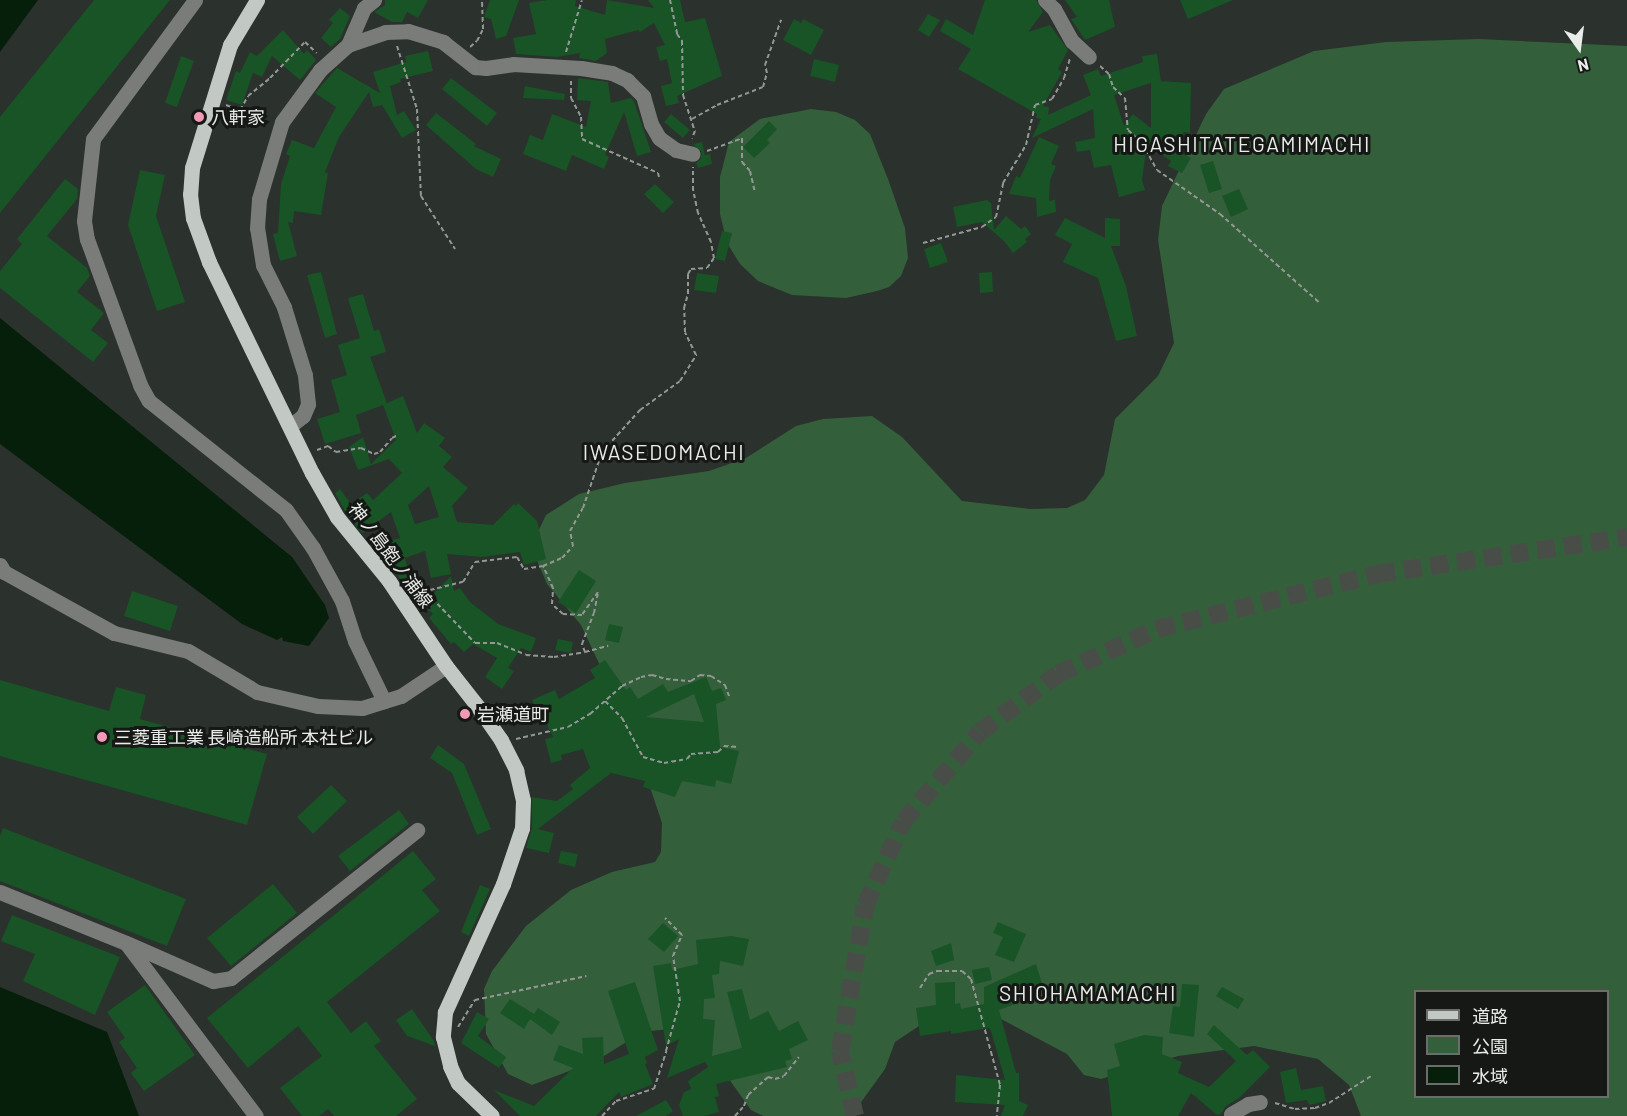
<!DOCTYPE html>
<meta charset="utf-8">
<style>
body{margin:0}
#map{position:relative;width:1627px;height:1116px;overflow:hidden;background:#2b312c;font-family:Barlow,"Noto Sans JP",sans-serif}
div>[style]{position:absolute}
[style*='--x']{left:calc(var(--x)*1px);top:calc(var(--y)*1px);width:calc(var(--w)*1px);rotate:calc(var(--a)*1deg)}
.green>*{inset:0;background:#345f3b}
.water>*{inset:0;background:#061f0b}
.building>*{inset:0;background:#185426}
.highway-tunnel>*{height:18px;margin-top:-9px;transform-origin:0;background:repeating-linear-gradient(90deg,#484d48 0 18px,transparent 0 27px)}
.path>*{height:2px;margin-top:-1px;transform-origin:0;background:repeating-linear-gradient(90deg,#939894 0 4.5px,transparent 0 7.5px)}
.minor>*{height:15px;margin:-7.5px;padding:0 7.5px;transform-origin:7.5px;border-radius:7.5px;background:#797c79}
.major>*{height:15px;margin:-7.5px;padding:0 7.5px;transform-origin:7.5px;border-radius:7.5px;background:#c2c8c3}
.dots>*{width:16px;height:16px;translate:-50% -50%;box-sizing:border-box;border:3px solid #161816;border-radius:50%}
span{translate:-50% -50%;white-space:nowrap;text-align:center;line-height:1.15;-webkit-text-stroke:6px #161816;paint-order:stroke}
.poi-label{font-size:18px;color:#e9ede9}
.left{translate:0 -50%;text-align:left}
.street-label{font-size:18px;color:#e9ede9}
.quarter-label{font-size:21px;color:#e9ede9;letter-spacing:1.5px}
.legend{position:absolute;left:1414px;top:990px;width:195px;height:108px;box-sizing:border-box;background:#161816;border:2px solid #6a6d6a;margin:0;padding:8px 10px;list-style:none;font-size:18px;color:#e9ede9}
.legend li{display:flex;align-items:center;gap:12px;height:30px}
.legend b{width:30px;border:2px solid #6a6d6a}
.north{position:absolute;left:1549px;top:18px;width:60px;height:60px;-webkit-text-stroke:4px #161816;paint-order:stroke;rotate:166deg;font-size:16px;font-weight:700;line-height:24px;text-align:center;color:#e9ede9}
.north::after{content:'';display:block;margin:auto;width:21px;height:27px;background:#e9ede9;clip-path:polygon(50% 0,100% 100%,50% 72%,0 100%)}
</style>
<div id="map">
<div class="green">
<i style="clip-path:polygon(evenodd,1479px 39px,1627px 46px,1627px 1116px,1361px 1116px,1349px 1085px,1318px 1059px,1254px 1046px,1178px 1056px,1101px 1079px,1084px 1075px,1067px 1054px,982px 1009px,934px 1016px,895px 1042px,885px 1069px,851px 1116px,763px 1116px,751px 1110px,721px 1068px,682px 1028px,650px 1031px,628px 1041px,596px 1061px,532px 1085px,508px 1074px,486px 1034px,484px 989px,492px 971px,526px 926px,571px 890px,612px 872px,655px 862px,661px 852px,662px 823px,633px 736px,581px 625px,547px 584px,536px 558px,535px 538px,546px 515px,579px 494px,625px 483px,709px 471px,746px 458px,796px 426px,823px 419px,872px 416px,902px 437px,962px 501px,1030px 509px,1067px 508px,1085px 500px,1104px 475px,1115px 419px,1158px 376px,1174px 343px,1158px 240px,1162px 206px,1206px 114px,1224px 89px,1314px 51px,1386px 42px,1479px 39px,1416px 992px,1608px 992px,1608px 1096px,1416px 1096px,1416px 992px)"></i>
<i style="clip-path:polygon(811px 109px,836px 112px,855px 120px,870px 134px,888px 179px,905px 228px,908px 258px,901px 276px,889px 287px,877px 291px,846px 298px,792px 295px,758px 281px,740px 264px,727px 243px,720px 214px,720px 177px,729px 142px,760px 119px)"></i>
</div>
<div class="water">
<i style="clip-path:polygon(0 0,38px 0,0 52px)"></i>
<i style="clip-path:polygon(0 318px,292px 557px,325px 605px,329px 618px,309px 646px,283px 641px,282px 637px,277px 640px,242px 624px,0 444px)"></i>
<i style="clip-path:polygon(0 987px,107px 1032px,139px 1116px,0 1116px)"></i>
</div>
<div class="building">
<i style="clip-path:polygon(94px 0,170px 0,0 213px,0 117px)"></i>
<i style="clip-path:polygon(385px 0,428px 0,418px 18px,407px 12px,402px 22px,392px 22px,374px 12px,385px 5px)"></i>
<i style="clip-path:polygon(490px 0,519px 0,506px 36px,496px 39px,491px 19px,484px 17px)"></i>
<i style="clip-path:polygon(547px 0,576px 0,575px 6px,605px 15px,607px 0,654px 8px,648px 0,680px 0,685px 22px,705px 18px,722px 76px,677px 96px,679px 103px,666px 106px,661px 86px,672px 83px,667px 59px,660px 61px,656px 47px,665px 45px,654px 23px,640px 32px,638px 30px,605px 39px,607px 53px,596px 61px,579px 58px,580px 53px,557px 57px,516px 54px,513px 38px,536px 34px,529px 3px)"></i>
<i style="clip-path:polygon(evenodd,985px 0,1036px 0,1043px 12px,1028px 32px,1050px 25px,1068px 50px,1058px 69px,1062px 72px,1043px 106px,1049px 107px,1048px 115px,1091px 95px,1083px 75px,1098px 69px,1101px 76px,1143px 62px,1142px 56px,1157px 54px,1161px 81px,1191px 83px,1190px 133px,1184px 132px,1173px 149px,1191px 158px,1182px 173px,1168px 166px,1171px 161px,1147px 144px,1142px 180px,1145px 190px,1119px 197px,1111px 165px,1094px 168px,1090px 150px,1077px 152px,1075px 142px,1095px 138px,1093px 109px,1032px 138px,1041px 119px,1036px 118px,1037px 114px,958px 69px,971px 49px,940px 31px,946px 19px,973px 35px,985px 0,1151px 83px,1151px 128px,1133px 114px,1124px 126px,1114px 95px,1151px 83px)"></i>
<i style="clip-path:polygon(1065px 0,1109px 0,1115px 27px,1085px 40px,1071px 19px,1077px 17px)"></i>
<i style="clip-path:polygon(1180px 0,1233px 0,1188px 19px)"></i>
<i style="clip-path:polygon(340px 8px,350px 16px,340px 39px,331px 47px,321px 38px,333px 23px,329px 20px)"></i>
<i style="clip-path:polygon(928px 14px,940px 20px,929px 37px,918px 30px)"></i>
<i style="clip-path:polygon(794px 19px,801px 23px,803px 19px,824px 30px,811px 55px,783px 40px)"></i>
<i style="clip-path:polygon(283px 30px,304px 54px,307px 50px,316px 60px,300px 80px,272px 56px,262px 77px,253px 73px,242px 105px,226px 100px,236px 71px,240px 73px,250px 52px,257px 56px)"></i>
<i style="clip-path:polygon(428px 51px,433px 71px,400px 79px,401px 82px,390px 86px,397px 115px,404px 111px,416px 130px,402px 138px,382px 105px,373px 107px,369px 92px,339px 137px,325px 172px,328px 173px,321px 215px,294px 211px,293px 223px,288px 222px,297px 256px,280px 261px,273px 234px,278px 233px,281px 184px,290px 156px,286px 154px,292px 140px,314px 148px,336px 107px,315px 93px,337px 68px,380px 93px,373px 72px,406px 62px,405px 56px)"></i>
<i style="clip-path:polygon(181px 56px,194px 61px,177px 107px,165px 103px)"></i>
<i style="clip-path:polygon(814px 59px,839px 65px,835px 82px,810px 76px)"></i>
<i style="clip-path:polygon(451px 78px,497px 113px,487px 126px,442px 89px)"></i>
<i style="clip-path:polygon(578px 78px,608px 82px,611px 103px,631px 98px,634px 101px,651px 152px,637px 156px,624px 112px,605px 155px,609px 157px,604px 169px,572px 155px,566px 171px,523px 154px,530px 135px,543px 140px,552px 114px,586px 127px,591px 101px,577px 100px)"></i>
<i style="clip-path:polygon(525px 86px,565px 94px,564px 100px,523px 98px)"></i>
<i style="clip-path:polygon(436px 113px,476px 144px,474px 146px,501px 159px,493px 177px,476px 169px,426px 125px)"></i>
<i style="clip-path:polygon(671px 114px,690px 130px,683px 138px,664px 122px)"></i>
<i style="clip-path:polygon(769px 121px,777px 129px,767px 140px,770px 143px,754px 158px,743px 147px)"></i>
<i style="clip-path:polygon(1039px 137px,1059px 146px,1051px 164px,1056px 166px,1050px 180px,1049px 201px,1055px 200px,1056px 212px,1037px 217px,1036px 198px,1009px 194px,1016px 176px,1020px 178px)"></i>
<i style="clip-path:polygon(702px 142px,705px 155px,710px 154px,712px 164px,698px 168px,696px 163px,700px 160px,702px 152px,693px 144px)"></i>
<i style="clip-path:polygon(1213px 161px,1222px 189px,1209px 193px,1200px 165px)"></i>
<i style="clip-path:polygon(140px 170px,165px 175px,156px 216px,185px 302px,157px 311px,128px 225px)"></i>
<i style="clip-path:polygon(65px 179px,78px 189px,77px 199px,47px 236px,87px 268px,90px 276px,77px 292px,104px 313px,91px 330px,108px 343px,93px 362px,0 288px,0 271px,22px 244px,17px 239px)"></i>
<i style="clip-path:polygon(655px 184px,674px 202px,663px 213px,644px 194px)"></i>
<i style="clip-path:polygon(1239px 189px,1248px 209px,1231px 217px,1222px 196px)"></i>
<i style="clip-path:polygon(987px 200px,991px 203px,994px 230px,1006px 216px,1021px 229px,1025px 226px,1031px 234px,1025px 239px,1027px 242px,1013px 253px,1004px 241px,982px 222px,957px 227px,953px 207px)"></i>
<i style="clip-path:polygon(1065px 218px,1105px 238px,1105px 218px,1120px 219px,1120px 246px,1111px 246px,1126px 286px,1137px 336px,1116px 341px,1098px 278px,1063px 262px,1072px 244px,1055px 235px)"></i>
<i style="clip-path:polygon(722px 231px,732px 233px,725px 261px,715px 259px)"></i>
<i style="clip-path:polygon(941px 243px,948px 262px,930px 268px,924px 249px)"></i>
<i style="clip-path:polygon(321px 272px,337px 334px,325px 338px,307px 275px)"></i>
<i style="clip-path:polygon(992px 272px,993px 292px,980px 293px,979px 273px)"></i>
<i style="clip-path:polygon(697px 273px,719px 276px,716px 293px,694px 290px)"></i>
<i style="clip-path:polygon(evenodd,363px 294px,374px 331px,379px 329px,386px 352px,370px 357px,387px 403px,403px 396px,417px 433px,424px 423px,445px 438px,439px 446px,452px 457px,443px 467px,468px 488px,452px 506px,457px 522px,493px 525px,514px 504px,516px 506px,518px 503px,537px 521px,546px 559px,524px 565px,520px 552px,482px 557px,447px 554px,451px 574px,431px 578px,425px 551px,405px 558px,410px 578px,400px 580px,392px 559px,385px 560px,374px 545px,400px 538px,391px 512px,362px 533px,345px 511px,335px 493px,340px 489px,351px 504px,367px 493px,373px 500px,402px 473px,389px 459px,358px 470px,349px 447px,363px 437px,371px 464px,396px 440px,383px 405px,356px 415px,361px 433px,325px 444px,317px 419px,340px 412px,331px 380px,347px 375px,338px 345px,360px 338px,348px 298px,363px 294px,429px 486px,439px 517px,415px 524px,408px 505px,429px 486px)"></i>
<i style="clip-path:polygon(579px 570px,596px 581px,576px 613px,558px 602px)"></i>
<i style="clip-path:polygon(451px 576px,454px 591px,460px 588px,470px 602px,498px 624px,536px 638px,531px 652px,521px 648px,508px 668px,514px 671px,502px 689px,485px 677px,497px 658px,473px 644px,464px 652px,454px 642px,451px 644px,429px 618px,433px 614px,423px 604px)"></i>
<i style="clip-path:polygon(132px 591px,178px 606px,170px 631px,124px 616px)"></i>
<i style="clip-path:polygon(609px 624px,623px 627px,619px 643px,605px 640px)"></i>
<i style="clip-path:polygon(558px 639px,573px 642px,571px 653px,555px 650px)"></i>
<i style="clip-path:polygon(evenodd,605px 660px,626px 690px,630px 687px,638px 699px,663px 684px,668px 692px,706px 677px,712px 691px,721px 688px,726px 700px,716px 704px,720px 747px,739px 751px,731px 784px,716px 780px,715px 787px,682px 781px,675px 797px,643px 787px,645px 781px,611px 773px,538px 829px,554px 833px,549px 853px,526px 848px,532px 828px,532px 797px,557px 801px,573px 789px,570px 785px,590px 768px,583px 749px,561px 755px,562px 760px,551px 763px,545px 739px,553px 737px,540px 710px,537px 711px,532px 700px,555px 690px,559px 699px,595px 678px,590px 670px,605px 660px,694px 694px,704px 722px,646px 717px,694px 694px)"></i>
<i style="clip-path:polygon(0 680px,109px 711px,116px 687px,146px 695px,140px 719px,267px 754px,247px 825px,0 756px)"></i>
<i style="clip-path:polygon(438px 745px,464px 764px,491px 829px,477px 835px,452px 773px,430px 758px)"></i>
<i style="clip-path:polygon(331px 785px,347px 801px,313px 834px,297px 817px)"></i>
<i style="clip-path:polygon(399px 810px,409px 824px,350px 871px,338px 856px)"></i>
<i style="clip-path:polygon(3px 828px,186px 899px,167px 946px,0 881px,0 836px)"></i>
<i style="clip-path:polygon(413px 851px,436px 879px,422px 890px,440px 911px,327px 1002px,351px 1033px,366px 1021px,381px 1041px,374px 1046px,417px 1099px,396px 1116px,334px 1116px,328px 1109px,319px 1116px,302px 1116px,280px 1088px,322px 1056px,298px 1026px,248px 1068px,207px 1018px)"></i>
<i style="clip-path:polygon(561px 851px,578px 854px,575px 867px,558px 863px)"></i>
<i style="clip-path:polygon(273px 884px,297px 913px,231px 966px,207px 938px)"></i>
<i style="clip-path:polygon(480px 885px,490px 889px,469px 936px,461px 932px)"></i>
<i style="clip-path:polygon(12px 915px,120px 957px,95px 1015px,23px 981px,35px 954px,1px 941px)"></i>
<i style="clip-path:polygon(998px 922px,1026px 934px,1014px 962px,995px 955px,1003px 937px,993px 933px)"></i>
<i style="clip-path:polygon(663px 923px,678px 936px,664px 952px,648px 939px)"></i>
<i style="clip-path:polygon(731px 936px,749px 939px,743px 966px,720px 961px,719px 974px,712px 975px,715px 998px,704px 999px,703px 1019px,715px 1020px,712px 1056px,742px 1048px,727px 992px,742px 989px,750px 1020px,768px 1011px,779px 1031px,798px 1021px,808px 1040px,789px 1049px,792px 1059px,785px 1061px,787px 1067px,716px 1084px,719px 1096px,715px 1097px,719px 1112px,704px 1116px,683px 1116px,679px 1105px,684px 1092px,691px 1089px,688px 1081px,708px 1067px,705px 1062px,667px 1078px,679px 1039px,666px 1046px,653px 966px,671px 963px,672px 970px,698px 964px,696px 940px)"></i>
<i style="clip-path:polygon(951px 943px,954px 960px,936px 966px,931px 951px)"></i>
<i style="clip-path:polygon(1036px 964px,1045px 993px,999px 1010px,1016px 1073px,1019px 1073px,1019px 1101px,1028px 1105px,1023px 1116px,1001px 1116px,1005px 1105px,955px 1102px,956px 1075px,1005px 1080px,991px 1031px,989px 1028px,951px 1034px,951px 1031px,920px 1036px,916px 1008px,936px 1005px,935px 983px,955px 982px,955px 1004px,960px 1003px,961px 1009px,984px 1004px,984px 987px)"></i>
<i style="clip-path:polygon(989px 967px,992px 980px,975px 984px,972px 970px)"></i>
<i style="clip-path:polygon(635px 982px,658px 1050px,645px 1057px,647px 1063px,645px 1064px,653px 1084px,621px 1097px,619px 1092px,596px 1116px,520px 1116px,494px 1090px,534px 1106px,573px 1068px,553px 1060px,559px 1045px,583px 1054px,582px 1038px,603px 1037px,604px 1064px,629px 1054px,608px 991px)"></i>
<i style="clip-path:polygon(1182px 984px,1199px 985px,1194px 1037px,1169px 1033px,1173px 1006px,1180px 1007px)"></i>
<i style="clip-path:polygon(145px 985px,195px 1055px,144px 1091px,131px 1073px,137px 1068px,119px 1042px,125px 1038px,107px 1012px)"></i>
<i style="clip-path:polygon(1222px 987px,1244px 999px,1238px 1009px,1216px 996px)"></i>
<i style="clip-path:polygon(510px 999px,534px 1014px,538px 1008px,560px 1022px,552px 1035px,530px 1019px,524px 1029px,500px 1013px)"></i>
<i style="clip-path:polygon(412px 1009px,434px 1041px,435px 1046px,407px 1036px,396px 1020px)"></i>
<i style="clip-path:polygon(477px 1012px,489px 1019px,478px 1036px,506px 1057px,499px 1068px,461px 1043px)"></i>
<i style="clip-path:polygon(1214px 1025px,1247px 1055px,1253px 1050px,1270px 1067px,1239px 1098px,1226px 1106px,1221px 1114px,1217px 1115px,1191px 1093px,1178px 1116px,1112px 1116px,1107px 1070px,1120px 1066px,1114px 1044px,1144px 1035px,1163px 1037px,1162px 1054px,1182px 1062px,1178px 1073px,1209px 1087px,1236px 1061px,1207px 1034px)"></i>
<i style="clip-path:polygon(1296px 1068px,1301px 1090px,1323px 1086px,1326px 1101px,1309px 1105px,1307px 1100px,1286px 1103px,1280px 1072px)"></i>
<i style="clip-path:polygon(666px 1100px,673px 1111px,666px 1116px,636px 1116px)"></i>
</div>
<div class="highway-tunnel">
<i style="--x:855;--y:1116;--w:67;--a:-103"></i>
<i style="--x:840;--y:1051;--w:147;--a:-80.2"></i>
<i style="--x:865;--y:906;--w:92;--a:-65.7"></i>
<i style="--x:903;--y:822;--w:118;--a:-49.5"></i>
<i style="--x:980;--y:732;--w:97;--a:-36.6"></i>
<i style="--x:1058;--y:674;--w:109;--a:-24.4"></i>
<i style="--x:1157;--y:629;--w:227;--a:-14"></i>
<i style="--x:1377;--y:574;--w:253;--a:-8.4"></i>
</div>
<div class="path">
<i style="--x:670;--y:0;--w:35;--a:78"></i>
<i style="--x:677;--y:34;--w:9;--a:54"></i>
<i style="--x:682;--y:41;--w:54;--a:88.9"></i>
<i style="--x:683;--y:95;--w:38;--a:72"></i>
<i style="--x:695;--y:131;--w:8;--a:113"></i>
<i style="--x:397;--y:46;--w:66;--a:72.4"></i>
<i style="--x:417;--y:109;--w:87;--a:87.4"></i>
<i style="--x:421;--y:196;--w:63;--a:57.3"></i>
<i style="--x:470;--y:47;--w:9;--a:-41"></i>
<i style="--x:477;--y:41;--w:13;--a:-63"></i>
<i style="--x:483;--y:29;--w:29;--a:-92"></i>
<i style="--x:566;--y:52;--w:54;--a:-72.9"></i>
<i style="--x:1100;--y:66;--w:12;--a:42"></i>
<i style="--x:1109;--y:74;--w:14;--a:73"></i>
<i style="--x:1113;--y:87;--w:16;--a:43"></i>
<i style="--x:1125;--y:98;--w:32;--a:85"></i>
<i style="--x:1128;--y:130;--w:19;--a:43"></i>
<i style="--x:1142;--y:143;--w:31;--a:61"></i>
<i style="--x:1157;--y:170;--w:77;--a:34.9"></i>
<i style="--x:1220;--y:214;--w:134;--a:41.7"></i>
<i style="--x:571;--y:81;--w:17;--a:90"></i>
<i style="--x:571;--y:98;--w:21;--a:62"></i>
<i style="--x:581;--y:117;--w:22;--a:87"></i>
<i style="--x:582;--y:139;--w:83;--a:24.1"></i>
<i style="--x:658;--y:173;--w:4;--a:76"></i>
<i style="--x:226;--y:105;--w:15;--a:20"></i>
<i style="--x:240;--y:110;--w:16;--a:-60"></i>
<i style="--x:248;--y:96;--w:28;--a:-39"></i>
<i style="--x:270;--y:78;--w:50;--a:-45.8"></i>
<i style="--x:305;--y:42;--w:16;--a:43"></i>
<i style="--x:692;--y:119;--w:29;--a:-29"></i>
<i style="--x:717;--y:105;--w:49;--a:-21.4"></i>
<i style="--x:763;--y:87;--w:15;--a:-74"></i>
<i style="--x:767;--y:73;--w:8;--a:-104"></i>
<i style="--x:765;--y:65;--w:48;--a:-70.4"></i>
<i style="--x:707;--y:151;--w:37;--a:-20"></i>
<i style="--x:742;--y:138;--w:24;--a:90"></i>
<i style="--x:742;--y:162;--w:12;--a:48"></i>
<i style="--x:750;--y:171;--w:22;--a:77"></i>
<i style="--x:923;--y:243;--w:61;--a:-15.2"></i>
<i style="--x:982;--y:227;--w:17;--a:-36"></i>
<i style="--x:996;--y:217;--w:35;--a:-78"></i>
<i style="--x:1003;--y:183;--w:44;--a:-58.8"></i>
<i style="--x:1026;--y:145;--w:41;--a:-77.3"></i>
<i style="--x:1035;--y:105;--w:18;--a:-19"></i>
<i style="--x:1052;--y:99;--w:24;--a:-60"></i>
<i style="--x:1064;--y:78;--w:21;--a:-73"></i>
<i style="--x:317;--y:450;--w:12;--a:-20"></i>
<i style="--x:328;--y:446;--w:10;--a:37"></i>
<i style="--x:336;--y:452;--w:25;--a:-9"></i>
<i style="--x:361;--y:448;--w:14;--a:25"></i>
<i style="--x:374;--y:454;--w:6;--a:-18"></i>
<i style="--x:380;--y:452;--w:18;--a:-49"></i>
<i style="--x:392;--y:438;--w:7;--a:-27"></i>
<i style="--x:427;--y:593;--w:69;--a:46.2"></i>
<i style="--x:475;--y:643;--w:22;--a:0"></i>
<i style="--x:497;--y:643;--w:31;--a:22"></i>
<i style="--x:526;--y:655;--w:28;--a:4"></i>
<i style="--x:554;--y:657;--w:31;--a:-9"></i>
<i style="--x:585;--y:652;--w:9;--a:-111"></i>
<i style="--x:582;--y:644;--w:33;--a:-69"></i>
<i style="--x:594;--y:613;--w:21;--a:-79"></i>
<i style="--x:598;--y:592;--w:28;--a:125"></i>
<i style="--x:582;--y:615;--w:19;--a:-177"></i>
<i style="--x:563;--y:614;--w:15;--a:-138"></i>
<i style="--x:552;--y:604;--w:16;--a:-86"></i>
<i style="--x:553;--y:588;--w:24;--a:-114"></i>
<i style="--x:419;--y:599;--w:14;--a:-39"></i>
<i style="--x:430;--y:590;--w:34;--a:-14"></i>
<i style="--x:463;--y:582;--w:23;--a:-59"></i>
<i style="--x:475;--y:562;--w:42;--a:-6.8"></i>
<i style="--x:517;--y:557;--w:14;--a:60"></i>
<i style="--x:524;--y:569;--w:19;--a:-9"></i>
<i style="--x:543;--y:566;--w:21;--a:-23"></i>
<i style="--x:562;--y:558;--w:16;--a:-47"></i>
<i style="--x:573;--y:546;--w:15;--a:-101"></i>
<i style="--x:570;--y:531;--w:26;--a:-61"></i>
<i style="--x:583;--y:508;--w:59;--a:-71.3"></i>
<i style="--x:602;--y:452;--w:57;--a:-47.9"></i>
<i style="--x:640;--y:410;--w:49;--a:-35.9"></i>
<i style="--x:680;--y:381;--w:31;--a:-58"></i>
<i style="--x:696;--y:355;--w:25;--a:-116"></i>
<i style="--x:685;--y:332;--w:24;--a:-92"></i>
<i style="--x:684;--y:308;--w:15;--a:-74"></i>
<i style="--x:688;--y:294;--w:20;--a:-90"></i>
<i style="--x:688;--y:274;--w:6;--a:-59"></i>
<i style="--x:691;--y:269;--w:16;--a:-4"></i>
<i style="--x:707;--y:268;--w:12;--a:-55"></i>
<i style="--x:714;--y:258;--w:16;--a:-101"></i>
<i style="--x:711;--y:242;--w:32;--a:-114"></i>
<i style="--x:698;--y:213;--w:24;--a:-102"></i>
<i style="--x:693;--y:190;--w:23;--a:-90"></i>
<i style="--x:585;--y:652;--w:24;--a:-15"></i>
<i style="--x:605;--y:701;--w:24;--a:45"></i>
<i style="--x:622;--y:718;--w:44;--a:61.7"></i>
<i style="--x:643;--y:757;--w:22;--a:16"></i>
<i style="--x:664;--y:763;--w:23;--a:-10"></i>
<i style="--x:687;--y:759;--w:6;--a:-51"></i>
<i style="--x:691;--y:754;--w:27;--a:-4"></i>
<i style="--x:718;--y:752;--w:8;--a:-45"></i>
<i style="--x:724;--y:746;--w:14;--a:4"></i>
<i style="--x:516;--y:739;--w:53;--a:-13"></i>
<i style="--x:568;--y:727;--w:26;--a:-31"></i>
<i style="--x:590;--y:714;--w:43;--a:-41.2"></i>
<i style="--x:622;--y:686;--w:21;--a:-25"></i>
<i style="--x:641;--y:677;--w:11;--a:-10"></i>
<i style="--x:652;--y:675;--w:15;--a:16"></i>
<i style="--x:666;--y:679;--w:25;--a:5"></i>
<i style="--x:691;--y:681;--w:11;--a:-34"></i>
<i style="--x:700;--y:675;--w:11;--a:5"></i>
<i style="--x:711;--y:676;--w:17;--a:33"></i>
<i style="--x:725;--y:685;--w:12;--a:70"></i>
<i style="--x:920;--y:988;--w:17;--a:-57"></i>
<i style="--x:929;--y:974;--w:9;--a:-21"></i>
<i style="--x:937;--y:971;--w:25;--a:0"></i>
<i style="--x:962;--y:971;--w:12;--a:42"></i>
<i style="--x:971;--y:979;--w:110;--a:74.7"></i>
<i style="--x:1000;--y:1085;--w:31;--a:96"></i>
<i style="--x:458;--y:1027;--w:32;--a:-58"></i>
<i style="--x:475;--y:1000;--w:114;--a:-12.2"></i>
<i style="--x:1275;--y:1103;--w:21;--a:17"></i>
<i style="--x:1295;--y:1109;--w:20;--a:-3"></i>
<i style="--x:1315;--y:1108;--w:15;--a:-20"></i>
<i style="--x:1329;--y:1103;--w:50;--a:-32.7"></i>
<i style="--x:602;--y:1116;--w:21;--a:-47"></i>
<i style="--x:616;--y:1101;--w:40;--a:-18"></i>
<i style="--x:654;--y:1089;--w:40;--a:-72"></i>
<i style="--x:666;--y:1051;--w:52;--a:-74.4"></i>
<i style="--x:680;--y:1001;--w:46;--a:-98.8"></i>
<i style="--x:673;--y:956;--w:23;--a:-67"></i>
<i style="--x:682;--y:935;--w:24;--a:-135"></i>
<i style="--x:735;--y:1116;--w:13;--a:-48"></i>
<i style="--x:744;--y:1106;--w:12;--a:-70"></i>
<i style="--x:748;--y:1095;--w:27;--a:-42"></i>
<i style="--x:768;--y:1077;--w:7;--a:16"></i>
<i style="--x:775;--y:1079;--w:9;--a:-18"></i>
<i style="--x:784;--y:1076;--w:24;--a:-52"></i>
</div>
<div class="minor">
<i style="--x:195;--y:0;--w:172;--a:126.3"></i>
<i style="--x:93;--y:139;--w:82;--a:96.3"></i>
<i style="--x:84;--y:221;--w:18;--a:81"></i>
<i style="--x:87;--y:239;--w:155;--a:70"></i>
<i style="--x:140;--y:385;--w:18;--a:61"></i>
<i style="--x:149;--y:401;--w:175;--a:38.5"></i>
<i style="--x:286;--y:510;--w:47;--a:54.6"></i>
<i style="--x:313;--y:548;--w:60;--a:61.3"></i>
<i style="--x:342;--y:601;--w:42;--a:72"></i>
<i style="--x:355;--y:641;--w:67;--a:64.2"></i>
<i style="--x:1045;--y:0;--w:13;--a:45"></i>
<i style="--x:1054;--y:9;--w:37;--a:61"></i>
<i style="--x:1072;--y:41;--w:23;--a:43"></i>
<i style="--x:348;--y:45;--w:40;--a:-66.6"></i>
<i style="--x:364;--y:8;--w:13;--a:-39"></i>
<i style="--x:290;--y:426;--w:16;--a:-38"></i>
<i style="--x:303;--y:416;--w:13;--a:-67"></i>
<i style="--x:308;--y:404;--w:29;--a:-96"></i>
<i style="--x:305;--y:375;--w:71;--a:-107.2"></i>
<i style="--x:284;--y:307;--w:47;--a:-116.6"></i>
<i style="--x:263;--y:265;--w:37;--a:-99"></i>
<i style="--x:257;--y:228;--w:29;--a:-86"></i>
<i style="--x:259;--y:199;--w:80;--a:-73.4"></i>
<i style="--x:282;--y:122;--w:64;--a:-53.8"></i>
<i style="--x:320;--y:70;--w:38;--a:-42"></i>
<i style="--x:348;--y:45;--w:39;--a:-19"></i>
<i style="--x:385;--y:32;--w:23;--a:-2"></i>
<i style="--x:408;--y:31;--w:37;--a:17"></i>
<i style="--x:443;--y:42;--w:41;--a:38"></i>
<i style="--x:475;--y:67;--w:11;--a:5"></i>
<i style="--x:486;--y:68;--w:27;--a:-8"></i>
<i style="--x:513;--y:64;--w:68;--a:3.4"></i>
<i style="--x:581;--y:68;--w:31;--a:9"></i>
<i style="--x:612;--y:73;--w:17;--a:25"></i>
<i style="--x:627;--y:80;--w:23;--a:45"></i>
<i style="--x:643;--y:96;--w:29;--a:74"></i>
<i style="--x:651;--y:124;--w:16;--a:60"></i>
<i style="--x:659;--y:138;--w:21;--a:35"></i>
<i style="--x:676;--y:150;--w:17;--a:13"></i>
<i style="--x:0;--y:565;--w:8;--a:60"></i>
<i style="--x:4;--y:572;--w:126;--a:29"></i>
<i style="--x:114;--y:633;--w:76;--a:13.7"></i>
<i style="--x:188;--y:651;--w:80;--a:30.7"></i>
<i style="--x:257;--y:692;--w:63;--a:12.9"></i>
<i style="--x:318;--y:706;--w:44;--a:2.6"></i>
<i style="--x:362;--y:708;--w:41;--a:-17.1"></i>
<i style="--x:401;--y:696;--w:54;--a:-33.7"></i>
<i style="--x:0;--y:892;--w:136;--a:22"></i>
<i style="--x:126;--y:943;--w:216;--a:53.1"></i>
<i style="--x:129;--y:944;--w:92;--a:23.8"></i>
<i style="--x:213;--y:981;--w:18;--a:-9"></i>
<i style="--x:231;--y:978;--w:238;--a:-38.5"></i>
<i style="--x:1231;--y:1114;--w:20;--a:-30"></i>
<i style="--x:1248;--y:1104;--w:12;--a:-9"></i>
</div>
<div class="major">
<i style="--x:257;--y:0;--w:52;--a:121"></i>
<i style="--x:230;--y:45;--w:129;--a:107.2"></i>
<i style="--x:192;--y:168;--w:26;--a:94"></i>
<i style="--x:190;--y:194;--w:24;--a:83"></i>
<i style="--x:193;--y:218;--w:47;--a:70"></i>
<i style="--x:209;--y:262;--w:235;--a:64"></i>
<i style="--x:312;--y:473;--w:51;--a:60.4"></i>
<i style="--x:337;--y:517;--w:82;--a:50.9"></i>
<i style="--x:389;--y:581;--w:102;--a:56.2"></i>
<i style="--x:446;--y:666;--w:52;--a:52"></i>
<i style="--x:478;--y:707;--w:40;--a:55.1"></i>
<i style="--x:501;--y:740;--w:34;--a:63"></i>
<i style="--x:516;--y:770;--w:31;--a:77"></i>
<i style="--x:523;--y:800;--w:28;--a:92"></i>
<i style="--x:522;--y:828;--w:59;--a:108.7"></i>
<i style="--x:503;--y:884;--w:141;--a:114.4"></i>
<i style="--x:445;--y:1012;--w:25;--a:95"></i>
<i style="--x:443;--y:1037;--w:30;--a:76"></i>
<i style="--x:450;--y:1066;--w:19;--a:65"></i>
<i style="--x:458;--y:1083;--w:47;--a:44.1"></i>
</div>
<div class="dots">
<i style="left:199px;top:117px;background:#f09ab7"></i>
<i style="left:465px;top:714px;background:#f09ab7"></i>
<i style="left:102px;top:737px;background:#f09ab7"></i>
</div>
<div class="poi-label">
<span class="left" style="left:211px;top:117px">八軒家</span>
<span class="left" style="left:477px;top:714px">岩瀬道町</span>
<span class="left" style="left:114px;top:737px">三菱重工業 長崎造船所 本社ビル</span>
</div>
<div class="street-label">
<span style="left:391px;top:555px;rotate:53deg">神ノ島飽ノ浦線</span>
</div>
<div class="quarter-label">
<span style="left:1242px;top:144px">HIGASHITATEGAMIMACHI</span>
<span style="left:664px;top:452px">IWASEDOMACHI</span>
<span style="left:1088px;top:993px">SHIOHAMAMACHI</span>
</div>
<ul class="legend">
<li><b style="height:8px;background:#c2c8c3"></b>道路</li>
<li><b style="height:16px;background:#345f3b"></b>公園</li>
<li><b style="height:16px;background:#061f0b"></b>水域</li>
</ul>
<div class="north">N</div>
</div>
